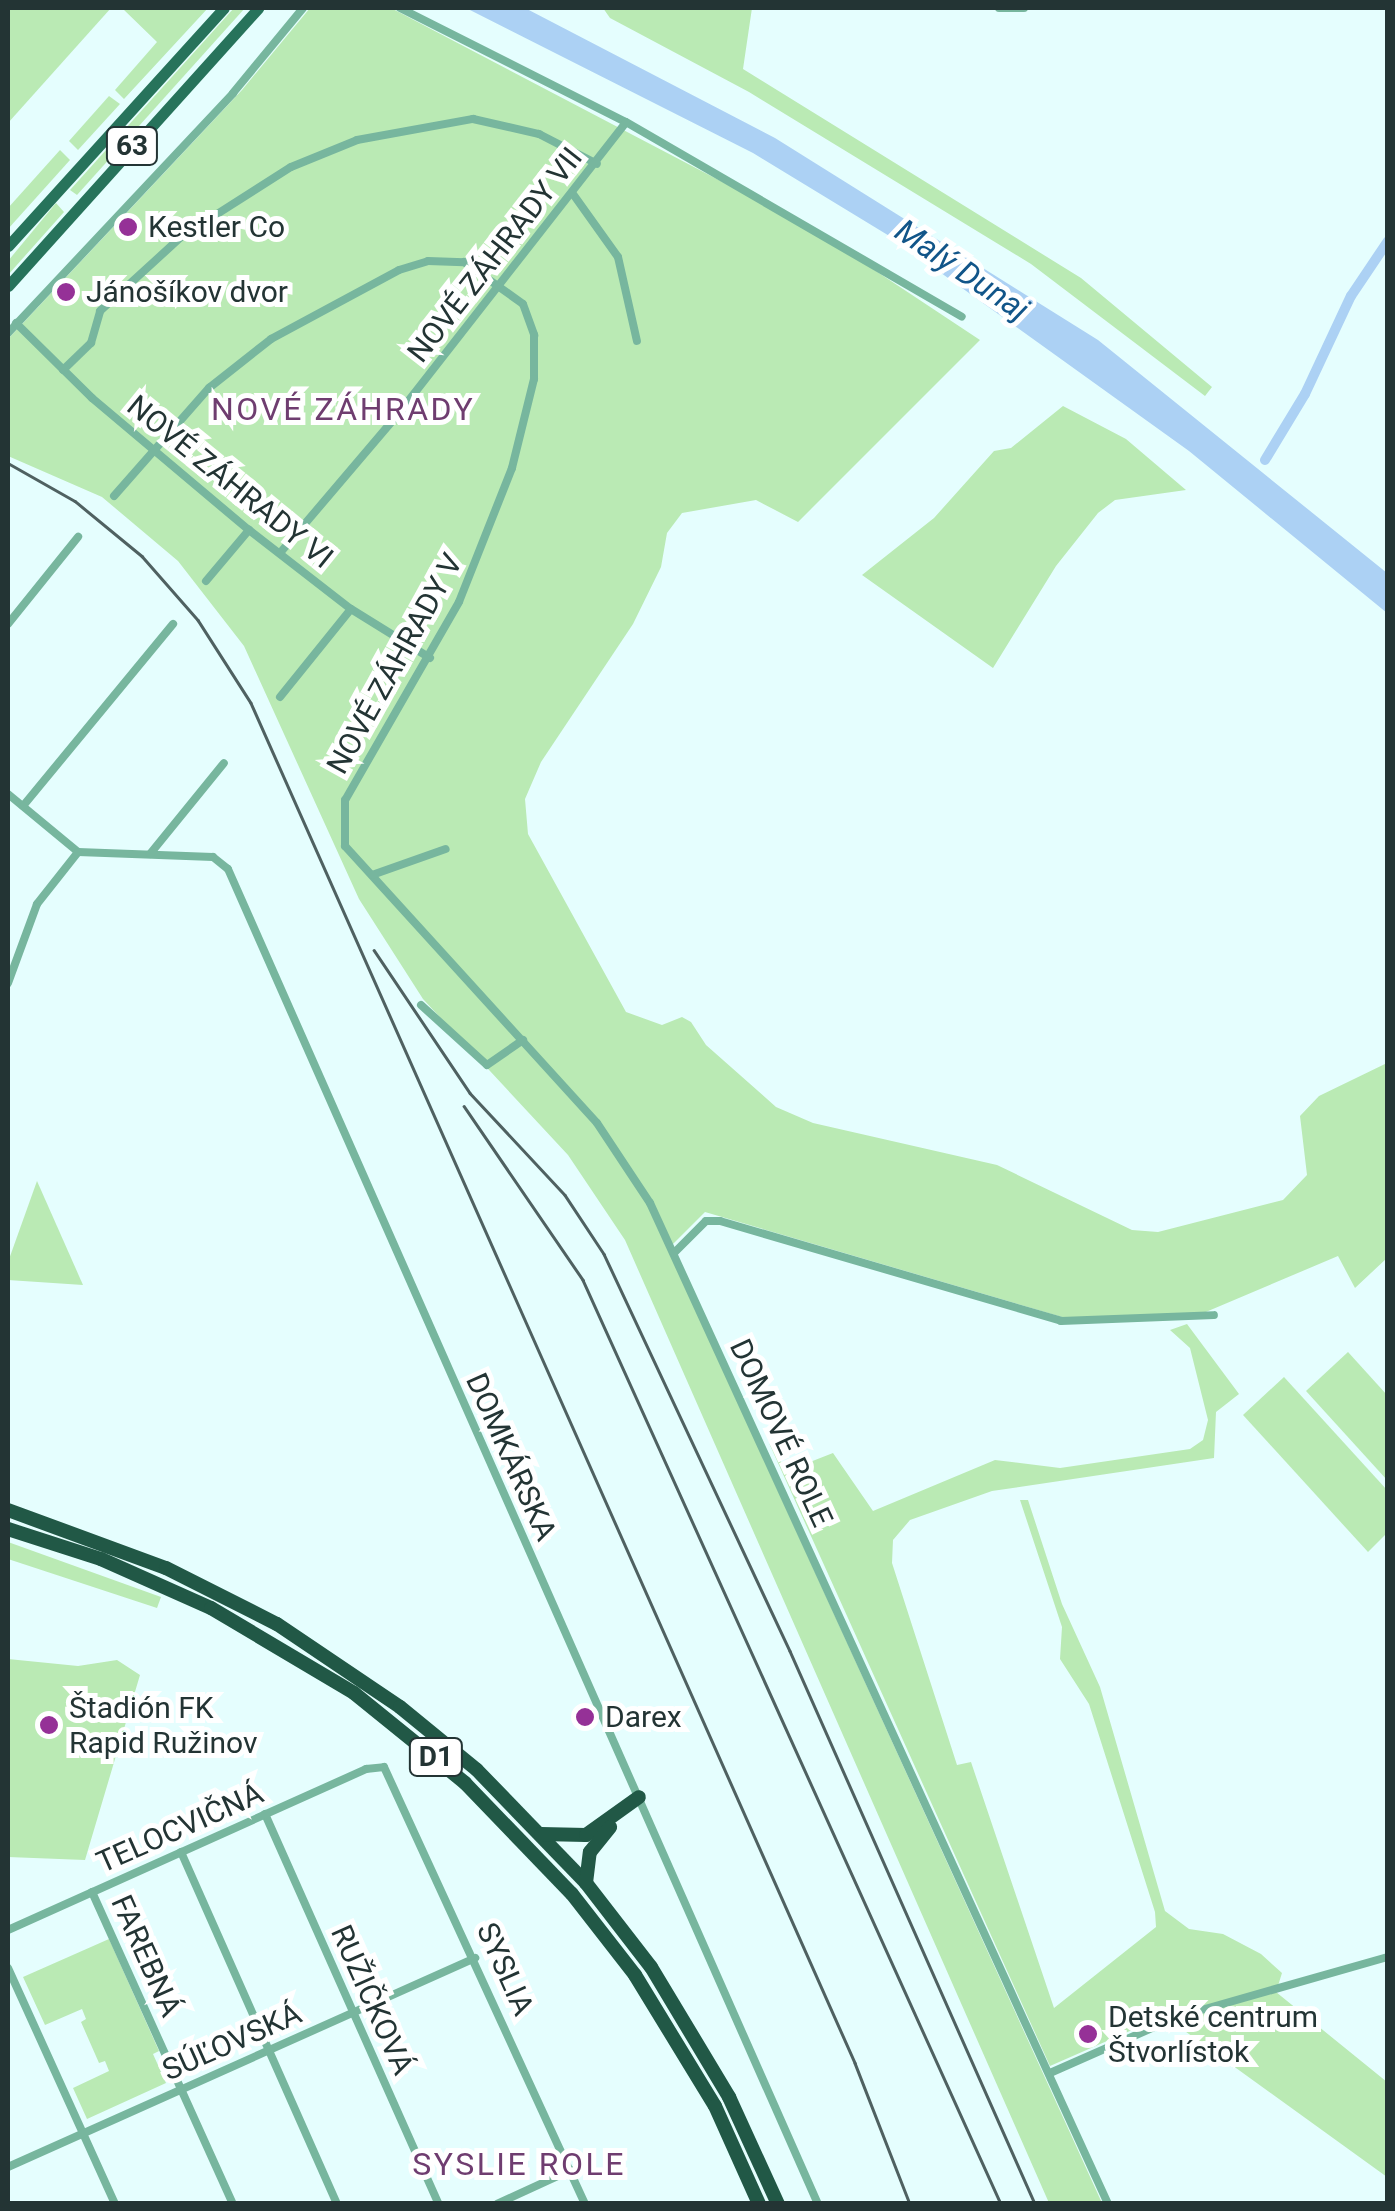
<!DOCTYPE html>
<meta charset="utf-8">
<style>
body{margin:0}
#map{position:relative;width:1395px;height:2211px;overflow:hidden;background:#e5fefe;font-family:Roboto,sans-serif}
div>[style]{position:absolute}
[style*='--x']{left:calc(var(--x)*1px);top:calc(var(--y)*1px);width:calc(var(--w)*1px);rotate:calc(var(--a)*1deg)}
.green>*{inset:0;background:#baeab4}
.water>*{inset:0;background:#acd1f4}
.canal>*{height:10px;margin:-5px;padding:0 5px;transform-origin:5px;border-radius:5px;background:#acd1f4}
.street>*{height:8px;margin:-4px;padding:0 4px;transform-origin:4px;border-radius:4px;background:#77b69e}
.primary>*{height:11px;margin:-5.5px;padding:0 5.5px;transform-origin:5.5px;border-radius:5.5px;background:#27735b}
.highway>*{height:14px;margin:-7px;padding:0 7px;transform-origin:7px;border-radius:7px;background:#215846}
.rail>*{height:2.5px;margin:-1.25px;padding:0 1.25px;transform-origin:1.25px;border-radius:1.25px;background:#4f6161}
.dots>*{width:28px;height:28px;translate:-50% -50%;box-sizing:border-box;border:5px solid #fff;border-radius:50%}
span{translate:-50% -50%;white-space:nowrap;text-align:center;line-height:1.15;-webkit-text-stroke:10px #fff;paint-order:stroke}
.shield-label span{padding:2px 8px;background:#fff;border:2px solid;border-radius:8px;-webkit-text-stroke-width:0}
.shield-label{font-size:28px;color:#233434;font-weight:700}
.poi-label{font-size:30px;color:#233434}
.left{translate:0 -50%;text-align:left}
.street-label{font-size:30px;color:#233434}
.water-label{font-size:32px;color:#115589;font-style:italic}
.neighbourhood-label{font-size:32px;color:#6f3d70;letter-spacing:2.5px}
.frame{position:absolute;inset:0;border:10px solid #233434;pointer-events:none}
</style>
<div id="map">
<div class="green">
<i style="clip-path:polygon(8px 8px,111px 8px,8px 123px)"></i>
<i style="clip-path:polygon(122px 8px,208px 8px,124px 99px,115px 90px,157px 42px)"></i>
<i style="clip-path:polygon(234px 8px,245px 8px,77px 195px,70px 190px)"></i>
<i style="clip-path:polygon(310px 8px,391px 8px,814px 230px,980px 340px,798px 522px,756px 500px,682px 513px,667px 533px,661px 567px,633px 624px,541px 762px,525px 799px,528px 834px,626px 1012px,662px 1025px,682px 1017px,691px 1022px,706px 1045px,776px 1107px,813px 1123px,997px 1165px,1132px 1230px,1158px 1232px,1283px 1200px,1307px 1175px,1300px 1116px,1319px 1096px,1387px 1063px,1387px 1258px,1355px 1288px,1338px 1256px,1194px 1317px,1062px 1317px,705px 1212px,668px 1249px,1102px 2203px,1049px 2203px,625px 1240px,568px 1155px,423px 999px,359px 899px,244px 646px,178px 561px,102px 497px,8px 456px,8px 339px,242px 90px)"></i>
<i style="clip-path:polygon(603px 8px,752px 8px,743px 69px,1081px 278px,1212px 387px,1205px 396px,1031px 264px,749px 92px,610px 18px)"></i>
<i style="clip-path:polygon(109px 96px,120px 104px,78px 150px,69px 141px)"></i>
<i style="clip-path:polygon(60px 150px,70px 160px,8px 229px,8px 208px)"></i>
<i style="clip-path:polygon(56px 203px,64px 212px,8px 275px,8px 261px)"></i>
<i style="clip-path:polygon(1063px 406px,1126px 439px,1186px 490px,1115px 500px,1098px 513px,1056px 566px,993px 668px,862px 575px,934px 518px,994px 451px,1011px 448px)"></i>
<i style="clip-path:polygon(37px 1181px,83px 1285px,8px 1280px,8px 1262px)"></i>
<i style="clip-path:polygon(1187px 1324px,1239px 1394px,1216px 1412px,1214px 1458px,992px 1491px,910px 1520px,893px 1540px,892px 1563px,957px 1765px,971px 1762px,1054px 2008px,1156px 1927px,1155px 1912px,1089px 1704px,1060px 1659px,1062px 1627px,1020px 1500px,1028px 1500px,1062px 1604px,1100px 1687px,1165px 1911px,1189px 1929px,1223px 1934px,1261px 1954px,1282px 1973px,1276px 1992px,1387px 2082px,1387px 2177px,1164px 2016px,1050px 2066px,769px 1443px,787px 1471px,833px 1453px,873px 1511px,995px 1460px,1060px 1468px,1190px 1449px,1203px 1440px,1208px 1420px,1190px 1348px,1170px 1330px)"></i>
<i style="clip-path:polygon(1348px 1352px,1387px 1395px,1387px 1480px,1306px 1391px)"></i>
<i style="clip-path:polygon(1284px 1377px,1387px 1490px,1387px 1533px,1368px 1552px,1243px 1415px)"></i>
<i style="clip-path:polygon(8px 1542px,161px 1597px,157px 1608px,8px 1559px)"></i>
<i style="clip-path:polygon(8px 1659px,78px 1666px,117px 1660px,140px 1675px,85px 1860px,8px 1857px)"></i>
<i style="clip-path:polygon(109px 1939px,159px 2051px,153px 2054px,166px 2083px,87px 2119px,73px 2088px,109px 2071px,105px 2061px,99px 2063px,81px 2022px,86px 2019px,82px 2009px,45px 2025px,23px 1977px)"></i>
</div>
<div class="water">
<i style="clip-path:polygon(466px 8px,525px 8px,775px 138px,1098px 340px,1387px 573px,1387px 613px,1189px 451px,891px 237px,753px 153px)"></i>
</div>
<div class="canal">
<i style="--x:1265;--y:460;--w:77;--a:-58.8"></i>
<i style="--x:1305;--y:394;--w:108;--a:-64.9"></i>
<i style="--x:1351;--y:296;--w:66;--a:-56.1"></i>
</div>
<div class="street">
<i style="--x:400;--y:8;--w:253;--a:26.8"></i>
<i style="--x:626;--y:122;--w:388;--a:30.1"></i>
<i style="--x:999;--y:8;--w:25;--a:0"></i>
<i style="--x:573;--y:194;--w:77;--a:54.5"></i>
<i style="--x:618;--y:257;--w:86;--a:77.3"></i>
<i style="--x:16;--y:323;--w:107;--a:44.6"></i>
<i style="--x:92;--y:398;--w:205;--a:40.1"></i>
<i style="--x:249;--y:530;--w:129;--a:37.8"></i>
<i style="--x:351;--y:609;--w:93;--a:31.8"></i>
<i style="--x:8;--y:333;--w:329;--a:-46.8"></i>
<i style="--x:233;--y:93;--w:110;--a:-50.5"></i>
<i style="--x:63;--y:370;--w:39;--a:-44"></i>
<i style="--x:91;--y:343;--w:33;--a:-74"></i>
<i style="--x:100;--y:311;--w:110;--a:-42.4"></i>
<i style="--x:181;--y:237;--w:130;--a:-32.5"></i>
<i style="--x:291;--y:167;--w:71;--a:-22.2"></i>
<i style="--x:357;--y:140;--w:118;--a:-10.3"></i>
<i style="--x:473;--y:119;--w:68;--a:12.8"></i>
<i style="--x:539;--y:134;--w:65;--a:27.3"></i>
<i style="--x:114;--y:496;--w:144;--a:-48.7"></i>
<i style="--x:209;--y:388;--w:79;--a:-38.3"></i>
<i style="--x:271;--y:339;--w:145;--a:-28.3"></i>
<i style="--x:399;--y:270;--w:30;--a:-17"></i>
<i style="--x:428;--y:261;--w:36;--a:2"></i>
<i style="--x:464;--y:262;--w:72;--a:35.4"></i>
<i style="--x:523;--y:304;--w:33;--a:70"></i>
<i style="--x:534;--y:335;--w:44;--a:90"></i>
<i style="--x:534;--y:379;--w:92;--a:103.9"></i>
<i style="--x:512;--y:468;--w:144;--a:111.6"></i>
<i style="--x:459;--y:602;--w:228;--a:119.9"></i>
<i style="--x:345;--y:800;--w:46;--a:90"></i>
<i style="--x:345;--y:846;--w:374;--a:47.7"></i>
<i style="--x:597;--y:1123;--w:96;--a:56.5"></i>
<i style="--x:650;--y:1203;--w:1101;--a:65.41"></i>
<i style="--x:280;--y:553;--w:177;--a:-49.6"></i>
<i style="--x:395;--y:418;--w:375;--a:-52"></i>
<i style="--x:206;--y:581;--w:67;--a:-49.9"></i>
<i style="--x:8;--y:624;--w:112;--a:-51.2"></i>
<i style="--x:280;--y:697;--w:113;--a:-51.1"></i>
<i style="--x:8;--y:794;--w:91;--a:39.6"></i>
<i style="--x:23;--y:806;--w:236;--a:-50.5"></i>
<i style="--x:78;--y:852;--w:135;--a:2.1"></i>
<i style="--x:213;--y:857;--w:19;--a:39"></i>
<i style="--x:228;--y:869;--w:1460;--a:66.16"></i>
<i style="--x:150;--y:854;--w:117;--a:-50.9"></i>
<i style="--x:372;--y:875;--w:78;--a:-19.4"></i>
<i style="--x:8;--y:983;--w:84;--a:-69.8"></i>
<i style="--x:37;--y:904;--w:66;--a:-51.7"></i>
<i style="--x:421;--y:1005;--w:89;--a:42.3"></i>
<i style="--x:487;--y:1065;--w:44;--a:-34.8"></i>
<i style="--x:674;--y:1253;--w:45;--a:-45"></i>
<i style="--x:706;--y:1221;--w:14;--a:0"></i>
<i style="--x:720;--y:1221;--w:355;--a:16.3"></i>
<i style="--x:1061;--y:1321;--w:153;--a:-2.2"></i>
<i style="--x:265;--y:1814;--w:427;--a:66"></i>
<i style="--x:181;--y:1852;--w:385;--a:66.1"></i>
<i style="--x:92;--y:1892;--w:342;--a:65.7"></i>
<i style="--x:8;--y:1930;--w:393;--a:-24.2"></i>
<i style="--x:366;--y:1769;--w:18;--a:-6"></i>
<i style="--x:384;--y:1767;--w:481;--a:65.3"></i>
<i style="--x:8;--y:1968;--w:259;--a:65.6"></i>
<i style="--x:1050;--y:2073;--w:139;--a:-23.8"></i>
<i style="--x:1177;--y:2017;--w:219;--a:-15.9"></i>
<i style="--x:8;--y:2167;--w:512;--a:-24.11"></i>
<i style="--x:497;--y:2204;--w:81;--a:-24.7"></i>
</div>
<div class="primary">
<i style="--x:8;--y:246;--w:321;--a:-47.8"></i>
<i style="--x:8;--y:286;--w:374;--a:-48"></i>
</div>
<div class="highway">
<i style="--x:8;--y:1510;--w:168;--a:20.2"></i>
<i style="--x:166;--y:1568;--w:124;--a:26.8"></i>
<i style="--x:277;--y:1624;--w:148;--a:34"></i>
<i style="--x:400;--y:1707;--w:99;--a:39.3"></i>
<i style="--x:477;--y:1770;--w:157;--a:46"></i>
<i style="--x:586;--y:1883;--w:106;--a:52.3"></i>
<i style="--x:651;--y:1967;--w:152;--a:59"></i>
<i style="--x:729;--y:2097;--w:118;--a:65.4"></i>
<i style="--x:8;--y:1529;--w:98;--a:17.9"></i>
<i style="--x:101;--y:1559;--w:120;--a:24"></i>
<i style="--x:211;--y:1608;--w:166;--a:30.7"></i>
<i style="--x:354;--y:1693;--w:143;--a:39"></i>
<i style="--x:465;--y:1783;--w:154;--a:46.1"></i>
<i style="--x:572;--y:1894;--w:103;--a:52.1"></i>
<i style="--x:635;--y:1975;--w:153;--a:58.6"></i>
<i style="--x:715;--y:2106;--w:107;--a:65.8"></i>
<i style="--x:541;--y:1834;--w:45;--a:1.3"></i>
<i style="--x:586;--y:1835;--w:65;--a:-35.6"></i>
<i style="--x:586;--y:1883;--w:31;--a:-83"></i>
<i style="--x:590;--y:1852;--w:32;--a:-51"></i>
</div>
<div class="rail">
<i style="--x:8;--y:463;--w:77;--a:29.6"></i>
<i style="--x:75;--y:501;--w:87;--a:39.4"></i>
<i style="--x:142;--y:556;--w:85;--a:48.8"></i>
<i style="--x:198;--y:620;--w:98;--a:57.4"></i>
<i style="--x:251;--y:703;--w:1488;--a:66.05"></i>
<i style="--x:855;--y:2063;--w:151;--a:68.7"></i>
<i style="--x:374;--y:950;--w:172;--a:56.1"></i>
<i style="--x:470;--y:1093;--w:139;--a:47"></i>
<i style="--x:565;--y:1195;--w:71;--a:56.5"></i>
<i style="--x:604;--y:1254;--w:438;--a:64.9"></i>
<i style="--x:790;--y:1651;--w:605;--a:66.1"></i>
<i style="--x:464;--y:1106;--w:211;--a:55.6"></i>
<i style="--x:583;--y:1280;--w:1014;--a:65.66"></i>
</div>
<div class="dots">
<i style="left:128px;top:227px;background:#953197"></i>
<i style="left:66px;top:292px;background:#953197"></i>
<i style="left:585px;top:1717px;background:#953197"></i>
<i style="left:49px;top:1725px;background:#953197"></i>
<i style="left:1088px;top:2034px;background:#953197"></i>
</div>
<div class="shield-label">
<span style="left:132px;top:146px">63</span>
<span style="left:436px;top:1757px">D1</span>
</div>
<div class="poi-label">
<span class="left" style="left:148px;top:227px">Kestler Co</span>
<span class="left" style="left:86px;top:292px">Jánošíkov dvor</span>
<span class="left" style="left:69px;top:1725px">Štadión FK<br>Rapid Ružinov</span>
<span class="left" style="left:605px;top:1717px">Darex</span>
<span class="left" style="left:1108px;top:2034px">Detské centrum<br>Štvorlístok</span>
</div>
<div class="street-label">
<span style="left:495px;top:255px;rotate:-52deg">NOVÉ ZÁHRADY VII</span>
<span style="left:230px;top:482px;rotate:39deg">NOVÉ ZÁHRADY VI</span>
<span style="left:395px;top:664px;rotate:-61deg">NOVÉ ZÁHRADY V</span>
<span style="left:781px;top:1433px;rotate:65deg">DOMOVÉ ROLE</span>
<span style="left:511px;top:1457px;rotate:66deg">DOMKÁRSKA</span>
<span style="left:180px;top:1828px;rotate:-24deg">TELOCVIČNÁ</span>
<span style="left:146px;top:1956px;rotate:66deg">FAREBNÁ</span>
<span style="left:505px;top:1969px;rotate:66deg">SYSLIA</span>
<span style="left:372px;top:2000px;rotate:66deg">RUŽIČKOVÁ</span>
<span style="left:232px;top:2042px;rotate:-24deg">SÚĽOVSKÁ</span>
</div>
<div class="water-label">
<span style="left:962px;top:270px;rotate:34deg">Malý Dunaj</span>
</div>
<div class="neighbourhood-label">
<span style="left:343px;top:409px">NOVÉ ZÁHRADY</span>
<span style="left:519px;top:2164px">SYSLIE ROLE</span>
</div>
<div class="frame"></div>
</div>
